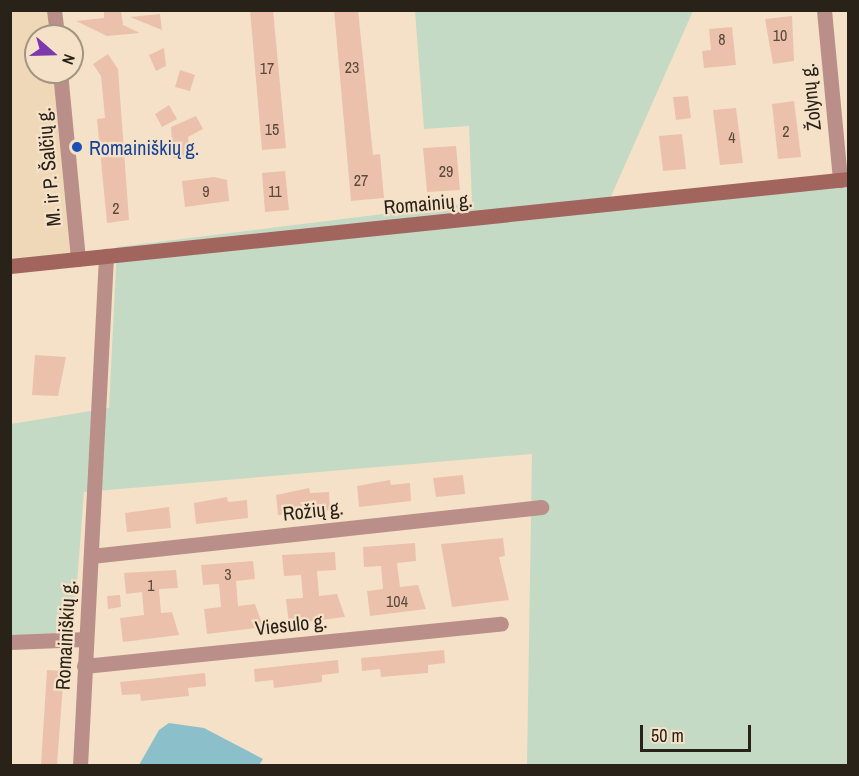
<!DOCTYPE html>
<meta charset="utf-8">
<style>
body{margin:0}
#map{position:relative;width:859px;height:776px;overflow:hidden;background:#f5e1c7;font-family:"Archivo Narrow",sans-serif}
div>[style]{position:absolute}
[style*='--x']{left:calc(var(--x)*1px);top:calc(var(--y)*1px);width:calc(var(--w)*1px);rotate:calc(var(--a)*1deg)}
.built>*{inset:0;background:#efd8b7}
.green>*{inset:0;background:#c5dac5}
.water>*{inset:0;background:#8bc0ca}
.building>*{inset:0;background:#ecc1ac}
.minor>*{height:15px;margin:-7.5px;padding:0 7.5px;transform-origin:7.5px;border-radius:7.5px;background:#ba8f8a}
.secondary>*{height:15px;margin:-7.5px;padding:0 7.5px;transform-origin:7.5px;border-radius:7.5px;background:#a2655e}
.dots>*{width:16px;height:16px;translate:-50% -50%;box-sizing:border-box;border:3px solid #f5e1c7;border-radius:50%}
span{translate:-50% -50%;white-space:nowrap;text-align:center;line-height:1.15;-webkit-text-stroke:4.5px #f5e1c7;paint-order:stroke}
.number-label{font-size:16px;color:#5a4a3d}
.number-label span{-webkit-text-stroke-width:0}
.street-label{font-size:20px;color:#292218}
.transit-label{font-size:20px;color:#164399}
.left{translate:0 -50%;text-align:left}
.frame{position:absolute;inset:0;border:12px solid #292218;pointer-events:none}
.north{position:absolute;left:24px;top:24px;width:60px;height:60px;box-sizing:border-box;background:#f5e1c7;border:2px solid #a39581;border-radius:50%;rotate:110deg;font-size:16px;font-weight:700;line-height:24px;text-align:center;color:#292218}
.north::after{content:'';display:block;margin:auto;width:21px;height:27px;background:#7c39ad;clip-path:polygon(50% 0,100% 100%,50% 72%,0 100%)}
.scale{position:absolute;left:640px;top:725px;width:111px;height:27px;box-sizing:border-box;border:3px solid #292218;border-top:0;padding-left:8px;font-size:18px;line-height:21px;white-space:nowrap;color:#292218;-webkit-text-stroke:4px #f5e1c7;paint-order:stroke}
</style>
<div id="map">
<div class="built">
<i style="clip-path:polygon(11px 11px,47px 11px,49px 36px,36px 36px,36px 72px,53px 72px,70px 253px,11px 258px)"></i>
</div>
<div class="green">
<i style="clip-path:polygon(415px 11px,693px 11px,609px 201px,848px 179px,848px 765px,527px 765px,532px 454px,84px 492px,73px 635px,11px 637px,11px 424px,109px 408px,117px 247px,472px 203px,469px 126px,424px 129px)"></i>
</div>
<div class="water">
<i style="clip-path:polygon(169px 723px,204px 728px,263px 759px,259px 765px,139px 765px,159px 730px)"></i>
</div>
<div class="building">
<i style="clip-path:polygon(104px 10px,121px 10px,123px 25px,140px 33px,107px 36px,76px 21px,104px 18px)"></i>
<i style="clip-path:polygon(250px 10px,273px 10px,286px 148px,262px 150px)"></i>
<i style="clip-path:polygon(334px 10px,358px 10px,373px 155px,380px 154px,384px 198px,351px 201px)"></i>
<i style="clip-path:polygon(160px 14px,162px 30px,130px 17px)"></i>
<i style="clip-path:polygon(792px 16px,794px 61px,773px 64px,765px 19px)"></i>
<i style="clip-path:polygon(732px 27px,736px 65px,704px 68px,702px 51px,711px 50px,709px 29px)"></i>
<i style="clip-path:polygon(164px 48px,166px 66px,156px 71px,149px 55px)"></i>
<i style="clip-path:polygon(108px 54px,118px 69px,129px 220px,107px 223px,97px 119px,105px 118px,101px 76px,93px 64px)"></i>
<i style="clip-path:polygon(180px 70px,195px 75px,190px 91px,175px 87px)"></i>
<i style="clip-path:polygon(688px 96px,691px 118px,676px 120px,673px 97px)"></i>
<i style="clip-path:polygon(794px 101px,801px 157px,778px 159px,772px 104px)"></i>
<i style="clip-path:polygon(169px 105px,177px 119px,162px 127px,155px 114px)"></i>
<i style="clip-path:polygon(736px 108px,743px 163px,720px 165px,713px 110px)"></i>
<i style="clip-path:polygon(196px 116px,203px 129px,188px 137px,190px 156px,173px 158px,171px 127px)"></i>
<i style="clip-path:polygon(682px 134px,686px 169px,663px 171px,659px 136px)"></i>
<i style="clip-path:polygon(456px 146px,460px 190px,427px 192px,423px 148px)"></i>
<i style="clip-path:polygon(285px 171px,289px 210px,265px 212px,262px 173px)"></i>
<i style="clip-path:polygon(214px 177px,227px 180px,229px 201px,185px 207px,182px 181px)"></i>
<i style="clip-path:polygon(35px 355px,66px 357px,58px 396px,32px 395px)"></i>
<i style="clip-path:polygon(463px 475px,465px 494px,436px 497px,433px 478px)"></i>
<i style="clip-path:polygon(390px 480px,391px 485px,410px 483px,411px 501px,359px 507px,357px 486px)"></i>
<i style="clip-path:polygon(309px 488px,310px 493px,329px 492px,330px 510px,278px 515px,276px 495px)"></i>
<i style="clip-path:polygon(227px 497px,228px 502px,247px 500px,248px 518px,196px 524px,194px 503px)"></i>
<i style="clip-path:polygon(169px 507px,171px 528px,127px 532px,125px 513px)"></i>
<i style="clip-path:polygon(503px 538px,505px 556px,499px 557px,509px 600px,452px 607px,441px 544px)"></i>
<i style="clip-path:polygon(415px 543px,416px 561px,397px 563px,400px 587px,418px 585px,426px 609px,370px 616px,367px 591px,383px 589px,381px 566px,364px 567px,363px 547px)"></i>
<i style="clip-path:polygon(335px 552px,336px 570px,317px 571px,319px 596px,337px 594px,345px 617px,289px 624px,286px 599px,303px 598px,301px 575px,284px 576px,282px 555px)"></i>
<i style="clip-path:polygon(253px 561px,255px 579px,236px 581px,238px 606px,255px 604px,263px 627px,207px 634px,204px 609px,221px 607px,219px 584px,203px 585px,201px 565px)"></i>
<i style="clip-path:polygon(176px 570px,178px 588px,159px 589px,161px 613px,172px 612px,179px 635px,123px 642px,120px 618px,144px 615px,142px 592px,126px 594px,124px 573px)"></i>
<i style="clip-path:polygon(120px 595px,121px 607px,108px 609px,107px 596px)"></i>
<i style="clip-path:polygon(444px 650px,445px 663px,428px 665px,428px 673px,381px 677px,380px 669px,362px 671px,361px 658px)"></i>
<i style="clip-path:polygon(338px 660px,339px 673px,322px 675px,322px 682px,274px 688px,273px 680px,255px 682px,254px 669px)"></i>
<i style="clip-path:polygon(47px 670px,64px 671px,57px 765px,41px 765px)"></i>
<i style="clip-path:polygon(205px 673px,206px 686px,188px 688px,189px 696px,141px 701px,140px 694px,122px 695px,120px 682px)"></i>
</div>
<div class="minor">
<i style="--x:54;--y:10;--w:26;--a:83"></i>
<i style="--x:824;--y:10;--w:171;--a:84.6"></i>
<i style="--x:60;--y:72;--w:188;--a:84.5"></i>
<i style="--x:91;--y:556;--w:453;--a:-6.2"></i>
<i style="--x:10;--y:642;--w:76;--a:-2.3"></i>
<i style="--x:84;--y:666;--w:419;--a:-5.8"></i>
<i style="--x:80;--y:766;--w:511;--a:-87.08"></i>
</div>
<div class="secondary">
<i style="--x:10;--y:266;--w:843;--a:-5.93"></i>
</div>
<div class="dots">
<i style="left:77px;top:147px;background:#1a4fb4"></i>
</div>
<div class="number-label">
<span style="left:780px;top:35px">10</span>
<span style="left:722px;top:39px">8</span>
<span style="left:352px;top:67px">23</span>
<span style="left:267px;top:68px">17</span>
<span style="left:272px;top:129px">15</span>
<span style="left:786px;top:131px">2</span>
<span style="left:732px;top:137px">4</span>
<span style="left:446px;top:171px">29</span>
<span style="left:361px;top:180px">27</span>
<span style="left:206px;top:191px">9</span>
<span style="left:275px;top:191px">11</span>
<span style="left:116px;top:208px">2</span>
<span style="left:228px;top:574px">3</span>
<span style="left:151px;top:585px">1</span>
<span style="left:397px;top:601px">104</span>
</div>
<div class="street-label">
<span style="left:810px;top:97px;rotate:-96deg">Žolynų g.</span>
<span style="left:48px;top:167px;rotate:-95deg">M. ir P. Šalčių g.</span>
<span style="left:428px;top:203px;rotate:-5deg">Romainių g.</span>
<span style="left:313px;top:510px;rotate:-6deg">Rožių g.</span>
<span style="left:291px;top:624px;rotate:-6deg">Viesulo g.</span>
<span style="left:65px;top:635px;rotate:-87deg">Romainiškių g.</span>
</div>
<div class="transit-label">
<span class="left" style="left:89px;top:147px">Romainiškių g.</span>
</div>
<div class="frame"></div>
<div class="north">N</div>
<div class="scale">50 m</div>
</div>
